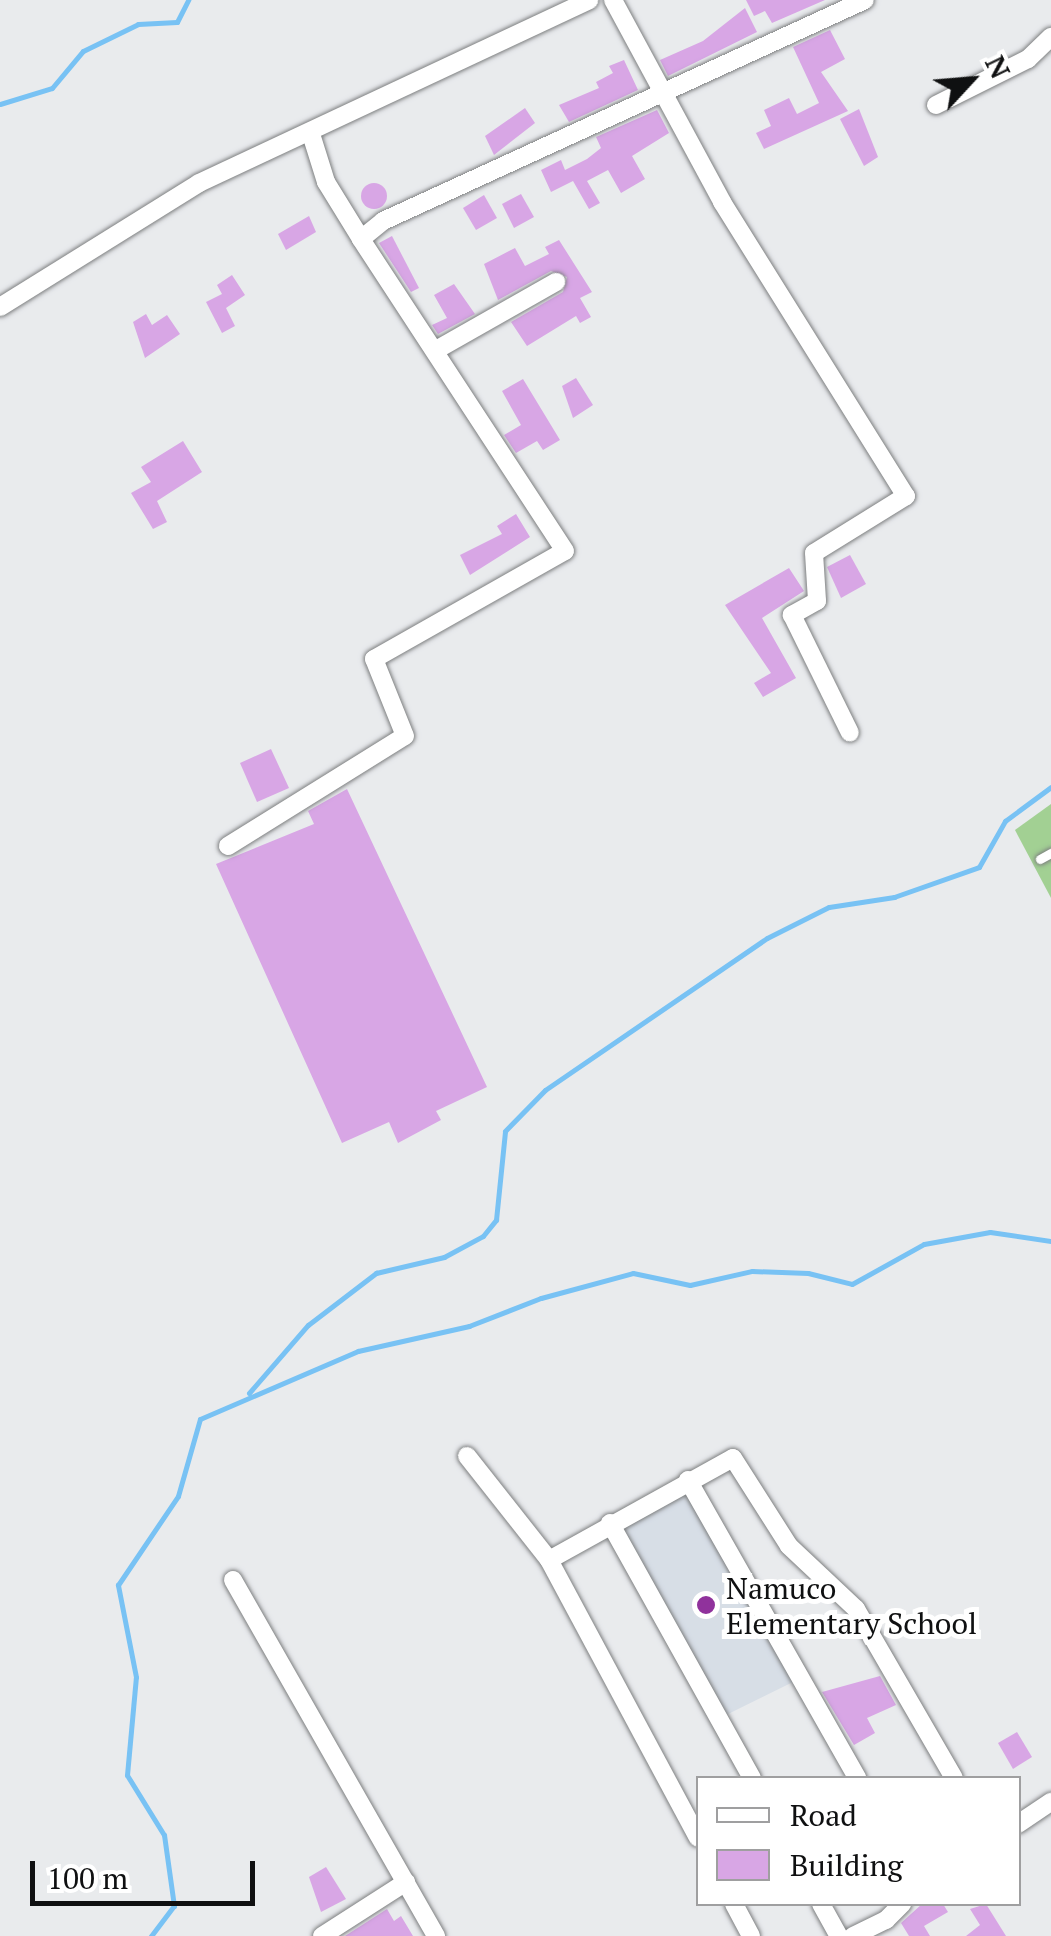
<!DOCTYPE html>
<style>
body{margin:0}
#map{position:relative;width:1051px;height:1936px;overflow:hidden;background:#e9ebed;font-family:"PT Serif",serif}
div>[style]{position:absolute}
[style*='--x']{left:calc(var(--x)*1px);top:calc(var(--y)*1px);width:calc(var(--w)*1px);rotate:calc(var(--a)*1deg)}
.built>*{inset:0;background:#d7dee6}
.green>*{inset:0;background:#a2d093}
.stream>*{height:5px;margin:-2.5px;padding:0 2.5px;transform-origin:2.5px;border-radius:2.5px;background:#78c2f4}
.building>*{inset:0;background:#d8a6e5}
.round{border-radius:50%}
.roads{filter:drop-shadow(0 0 2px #7d7f80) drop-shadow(0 0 2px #7d7f80)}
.service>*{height:9px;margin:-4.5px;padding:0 4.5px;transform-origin:4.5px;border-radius:4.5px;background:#fff}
.minor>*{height:18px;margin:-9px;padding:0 9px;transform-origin:9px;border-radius:9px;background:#fff}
.dots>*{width:28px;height:28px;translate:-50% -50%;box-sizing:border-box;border:5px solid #fff;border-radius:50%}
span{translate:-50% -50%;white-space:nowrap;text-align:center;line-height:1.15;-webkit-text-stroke:10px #fff;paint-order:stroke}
.poi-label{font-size:30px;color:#0f1011}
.left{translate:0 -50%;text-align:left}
.legend{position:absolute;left:696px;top:1776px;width:325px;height:130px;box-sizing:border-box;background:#fff;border:2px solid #9f9fa0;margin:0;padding:12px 18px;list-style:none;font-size:30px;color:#0f1011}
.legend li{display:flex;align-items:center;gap:20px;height:50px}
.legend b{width:50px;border:2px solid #9f9fa0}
.north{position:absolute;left:921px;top:30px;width:100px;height:100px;-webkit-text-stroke:8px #fff;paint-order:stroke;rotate:64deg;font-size:28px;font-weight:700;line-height:40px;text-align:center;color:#0f1011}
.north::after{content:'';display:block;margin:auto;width:35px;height:45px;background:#0f1011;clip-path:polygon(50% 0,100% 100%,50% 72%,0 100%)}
.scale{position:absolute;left:30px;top:1861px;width:225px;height:45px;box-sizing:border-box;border:5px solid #0f1011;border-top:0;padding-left:12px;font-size:30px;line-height:35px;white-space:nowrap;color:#0f1011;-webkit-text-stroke:8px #fff;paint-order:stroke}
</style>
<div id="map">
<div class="built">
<i style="clip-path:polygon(685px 1492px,793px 1682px,724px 1716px,620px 1527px)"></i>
</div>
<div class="green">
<i style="clip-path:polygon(1051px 804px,1051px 898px,1015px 830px)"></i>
</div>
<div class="stream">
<i style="--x:0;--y:104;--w:54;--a:-17.1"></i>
<i style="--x:52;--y:88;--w:48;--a:-50"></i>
<i style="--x:83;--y:51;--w:61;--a:-26.1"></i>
<i style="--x:138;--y:24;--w:39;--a:-3"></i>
<i style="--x:177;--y:22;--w:25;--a:-63"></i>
<i style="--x:249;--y:1393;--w:90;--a:-49.1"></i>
<i style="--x:308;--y:1325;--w:86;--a:-37.4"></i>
<i style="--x:376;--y:1273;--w:70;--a:-13.2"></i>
<i style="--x:444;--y:1257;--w:44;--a:-28.3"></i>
<i style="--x:483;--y:1236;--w:21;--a:-51"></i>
<i style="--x:496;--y:1220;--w:89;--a:-84.2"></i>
<i style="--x:505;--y:1131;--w:57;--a:-45.7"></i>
<i style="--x:545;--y:1090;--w:269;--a:-34.4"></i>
<i style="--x:767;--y:938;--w:69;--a:-26.6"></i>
<i style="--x:829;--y:907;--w:66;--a:-8.7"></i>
<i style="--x:894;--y:897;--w:90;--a:-19.4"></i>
<i style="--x:979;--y:867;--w:53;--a:-60.5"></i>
<i style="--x:1005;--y:821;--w:57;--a:-36.5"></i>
<i style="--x:151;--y:1936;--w:38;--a:-53"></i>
<i style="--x:174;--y:1906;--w:72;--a:-98"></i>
<i style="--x:164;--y:1835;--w:70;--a:-121.7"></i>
<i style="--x:127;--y:1775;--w:98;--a:-84.8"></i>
<i style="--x:136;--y:1677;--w:94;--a:-101.1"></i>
<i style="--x:118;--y:1585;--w:107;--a:-56"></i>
<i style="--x:178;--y:1496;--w:80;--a:-74.1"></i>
<i style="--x:200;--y:1419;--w:172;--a:-23.3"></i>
<i style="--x:358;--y:1351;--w:114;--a:-12.7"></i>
<i style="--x:469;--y:1326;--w:77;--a:-21.3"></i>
<i style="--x:541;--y:1298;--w:95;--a:-15.2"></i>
<i style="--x:633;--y:1273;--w:58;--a:11.9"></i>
<i style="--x:690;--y:1285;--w:64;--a:-12.7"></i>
<i style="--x:752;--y:1271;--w:56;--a:2"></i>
<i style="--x:808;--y:1273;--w:45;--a:14"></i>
<i style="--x:852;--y:1284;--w:82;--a:-29.1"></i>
<i style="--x:924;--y:1244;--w:67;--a:-10.3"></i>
<i style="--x:990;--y:1232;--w:62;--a:8.4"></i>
</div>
<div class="building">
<i style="clip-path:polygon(746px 0,825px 0,772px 23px,765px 11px,754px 16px)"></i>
<i style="clip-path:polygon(745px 8px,757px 32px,668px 76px,660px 60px,703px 41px)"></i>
<i style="clip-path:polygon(830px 30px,845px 59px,821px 72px,848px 111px,764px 149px,756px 133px,771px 126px,764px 110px,789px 98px,797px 114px,819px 103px,793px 47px)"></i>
<i style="clip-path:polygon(624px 60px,638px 90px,569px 122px,559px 105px,599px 88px,596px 82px,613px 73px,609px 66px)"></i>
<i style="clip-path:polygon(525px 108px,535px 123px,494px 155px,485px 136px)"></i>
<i style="clip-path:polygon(859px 109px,878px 157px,864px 166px,840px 119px)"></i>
<i style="clip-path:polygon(657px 110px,669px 133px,632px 156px,645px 179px,621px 193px,608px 170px,587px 181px,600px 203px,589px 209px,573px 181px,551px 192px,541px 170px,561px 160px,565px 170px,587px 159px,601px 148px,596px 137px)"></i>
<i class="round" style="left:361px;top:183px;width:26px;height:26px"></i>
<i style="clip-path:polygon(521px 194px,534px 217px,514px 228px,502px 204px)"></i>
<i style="clip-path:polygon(484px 195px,497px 218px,476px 230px,463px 208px)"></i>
<i style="clip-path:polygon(309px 216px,316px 232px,286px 250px,278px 234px)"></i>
<i style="clip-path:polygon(392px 236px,419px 288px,411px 292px,379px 243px)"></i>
<i style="clip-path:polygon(559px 240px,592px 292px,580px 298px,591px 317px,580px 323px,576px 316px,527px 346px,511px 322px,563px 292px,567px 277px,551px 271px,498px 300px,484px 264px,515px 248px,525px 266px,549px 254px,545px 247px)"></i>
<i style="clip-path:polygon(232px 275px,245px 295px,226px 308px,235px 326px,222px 333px,206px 302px,222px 294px,217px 285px)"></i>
<i style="clip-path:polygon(454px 284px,475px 314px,438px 334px,432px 325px,447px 318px,434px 295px)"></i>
<i style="clip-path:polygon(146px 314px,152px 325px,167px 315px,180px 334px,145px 358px,133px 322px)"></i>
<i style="clip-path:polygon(576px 378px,593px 405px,573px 418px,562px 386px)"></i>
<i style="clip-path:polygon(523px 379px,560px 440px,543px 450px,537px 441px,516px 453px,504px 435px,521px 425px,502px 391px)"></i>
<i style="clip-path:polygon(183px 441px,202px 472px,157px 501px,167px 522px,153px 529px,131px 493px,151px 482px,141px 467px)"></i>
<i style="clip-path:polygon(516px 514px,530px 537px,470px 575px,460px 555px,502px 534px,497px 526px)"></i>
<i style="clip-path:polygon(850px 555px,866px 584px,841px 598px,827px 567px)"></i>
<i style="clip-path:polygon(789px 568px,804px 591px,762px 618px,796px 678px,763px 697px,754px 683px,771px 673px,725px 605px)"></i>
<i style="clip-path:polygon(271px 749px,289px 788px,257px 802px,240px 763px)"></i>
<i style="clip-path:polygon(347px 789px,487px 1087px,436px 1111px,441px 1120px,398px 1143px,389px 1122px,342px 1143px,216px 864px,314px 824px,308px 811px)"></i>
<i style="clip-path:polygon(880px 1676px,896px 1705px,867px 1718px,875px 1733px,854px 1745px,822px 1692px)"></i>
<i style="clip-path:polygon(1017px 1732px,1032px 1757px,1013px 1769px,998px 1743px)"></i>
<i style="clip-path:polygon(326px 1867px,346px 1899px,321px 1912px,309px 1877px)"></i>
<i style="clip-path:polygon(922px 1904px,943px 1904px,948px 1912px,924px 1926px,930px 1936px,909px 1936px,901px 1923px)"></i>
<i style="clip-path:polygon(986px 1904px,1006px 1936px,966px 1936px,980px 1925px,970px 1909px)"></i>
<i style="clip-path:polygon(387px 1909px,394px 1921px,401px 1916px,413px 1936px,345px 1936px)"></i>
</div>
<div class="roads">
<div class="service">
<i style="--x:1040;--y:859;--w:13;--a:-29"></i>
</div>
<div class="minor">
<i style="--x:613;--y:0;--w:230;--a:61.6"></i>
<i style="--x:722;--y:202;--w:347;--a:58"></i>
<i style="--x:906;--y:496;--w:108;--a:148.2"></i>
<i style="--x:814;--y:553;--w:48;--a:86.4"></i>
<i style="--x:817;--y:601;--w:29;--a:151"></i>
<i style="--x:792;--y:615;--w:131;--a:63.8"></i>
<i style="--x:936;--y:105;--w:103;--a:-26.6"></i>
<i style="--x:1028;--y:59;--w:32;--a:-44"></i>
<i style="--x:311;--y:134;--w:50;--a:72.6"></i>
<i style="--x:326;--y:182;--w:67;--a:58.4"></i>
<i style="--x:0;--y:307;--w:234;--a:-31.9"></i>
<i style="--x:199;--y:183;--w:431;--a:-25.1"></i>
<i style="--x:438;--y:349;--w:136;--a:-29.6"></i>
<i style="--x:228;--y:846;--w:208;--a:-31.9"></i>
<i style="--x:405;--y:736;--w:83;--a:-111.9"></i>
<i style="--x:374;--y:659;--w:219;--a:-29.5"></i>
<i style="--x:565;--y:551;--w:373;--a:-123.2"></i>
<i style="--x:361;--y:239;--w:28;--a:-39"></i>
<i style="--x:383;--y:221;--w:530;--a:-24.63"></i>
<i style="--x:467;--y:1456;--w:132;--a:51.7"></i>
<i style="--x:549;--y:1560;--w:315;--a:61.8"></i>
<i style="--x:688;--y:1480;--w:343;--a:60.4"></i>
<i style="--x:610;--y:1523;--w:292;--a:60.9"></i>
<i style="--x:549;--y:1560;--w:210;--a:-29"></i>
<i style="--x:733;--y:1458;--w:104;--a:57.5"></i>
<i style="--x:789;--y:1546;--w:92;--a:43.2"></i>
<i style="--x:856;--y:1609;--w:195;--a:59.9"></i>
<i style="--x:233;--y:1580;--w:410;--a:60.3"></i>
<i style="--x:1018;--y:1824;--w:40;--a:-34"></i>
<i style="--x:734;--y:1904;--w:36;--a:62"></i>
<i style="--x:821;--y:1904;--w:37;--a:61"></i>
<i style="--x:322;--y:1936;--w:100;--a:-32.7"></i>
<i style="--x:853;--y:1936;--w:37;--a:-26"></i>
<i style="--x:886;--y:1920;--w:23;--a:-45"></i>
</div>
</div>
<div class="dots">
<i style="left:706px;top:1605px;background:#90329c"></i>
</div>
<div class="poi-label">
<span class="left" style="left:726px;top:1605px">Namuco<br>Elementary School</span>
</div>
<ul class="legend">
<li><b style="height:12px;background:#fff"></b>Road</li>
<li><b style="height:28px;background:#d8a6e5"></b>Building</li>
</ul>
<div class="north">N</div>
<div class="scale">100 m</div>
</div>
